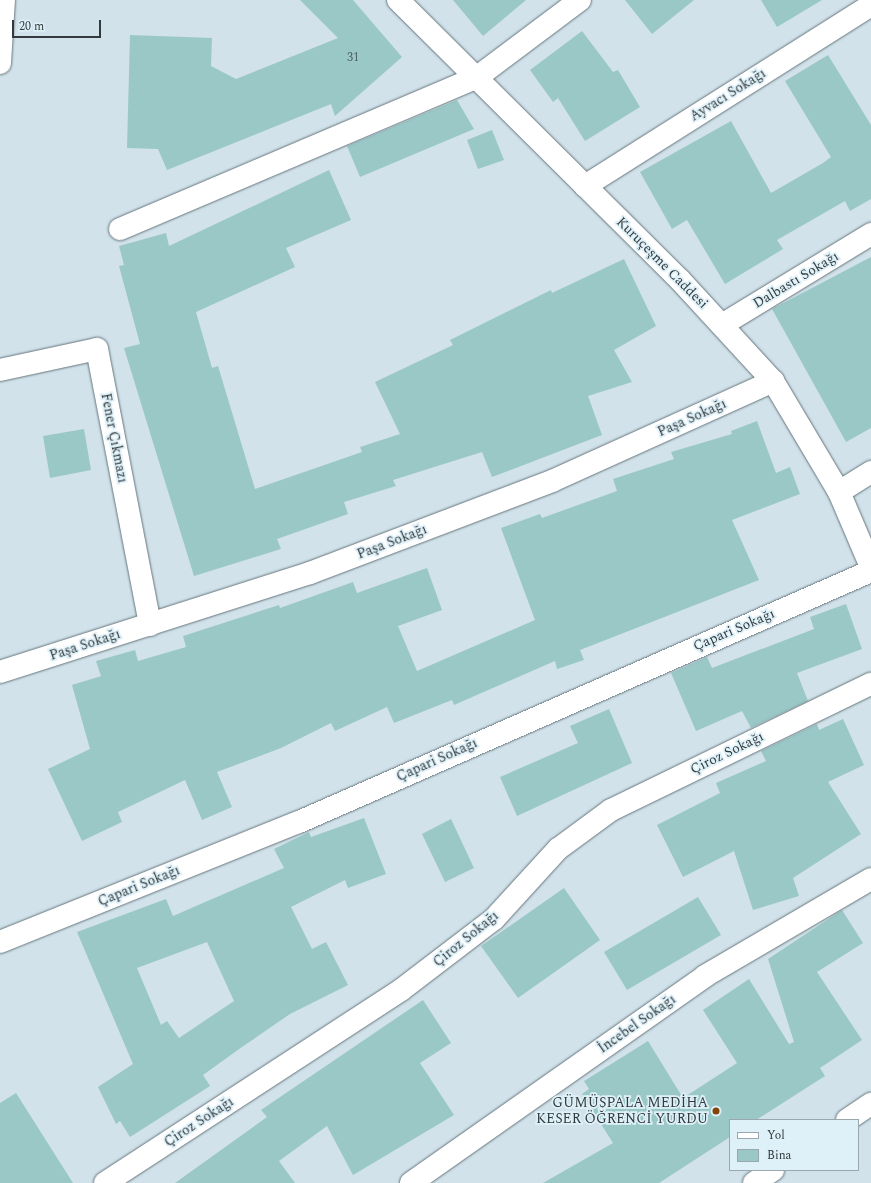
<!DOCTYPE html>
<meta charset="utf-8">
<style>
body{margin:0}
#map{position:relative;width:871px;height:1183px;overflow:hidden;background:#d1e2eb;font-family:Spectral,serif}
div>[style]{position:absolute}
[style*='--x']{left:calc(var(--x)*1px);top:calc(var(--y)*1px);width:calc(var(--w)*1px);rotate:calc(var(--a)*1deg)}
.building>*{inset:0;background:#9ac8c7}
.roads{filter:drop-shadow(0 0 1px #66757c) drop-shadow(0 0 1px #66757c)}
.minor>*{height:22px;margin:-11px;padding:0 11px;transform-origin:11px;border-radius:11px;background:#fff}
.major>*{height:22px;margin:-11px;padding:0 11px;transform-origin:11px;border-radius:11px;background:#fff}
.dots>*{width:11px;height:11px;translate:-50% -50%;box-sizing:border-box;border:2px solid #def0f8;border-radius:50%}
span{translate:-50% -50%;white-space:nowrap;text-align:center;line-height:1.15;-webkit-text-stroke:3.5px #def0f8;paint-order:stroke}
.number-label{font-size:12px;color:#4d5e60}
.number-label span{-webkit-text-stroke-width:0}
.street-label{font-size:14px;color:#333a3d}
.poi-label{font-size:14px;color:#333a3d}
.right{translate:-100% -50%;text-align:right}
.legend{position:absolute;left:729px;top:1119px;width:130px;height:52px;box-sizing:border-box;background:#def0f8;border:1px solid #9aa7ad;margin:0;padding:5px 7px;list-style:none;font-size:12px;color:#333a3d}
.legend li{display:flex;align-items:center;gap:8px;height:20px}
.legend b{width:20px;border:1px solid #9aa7ad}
.scale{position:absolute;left:12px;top:20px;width:89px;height:18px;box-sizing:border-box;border:2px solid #333a3d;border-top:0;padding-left:5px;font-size:12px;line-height:14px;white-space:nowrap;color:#333a3d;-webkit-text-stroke:3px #def0f8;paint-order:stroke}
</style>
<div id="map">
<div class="building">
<i style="clip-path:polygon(300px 0,353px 0,402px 57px,335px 116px,331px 104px,167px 170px,158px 149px,127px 148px,130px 35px,212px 38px,211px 66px,236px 79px,338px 38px)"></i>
<i style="clip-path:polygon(453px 0,526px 0,483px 36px)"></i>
<i style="clip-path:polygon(625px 0,694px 0,652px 34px)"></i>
<i style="clip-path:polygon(761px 0,822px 0,777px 27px)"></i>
<i style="clip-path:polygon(582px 31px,613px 72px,618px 70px,640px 107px,585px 141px,558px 98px,553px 102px,530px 70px)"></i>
<i style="clip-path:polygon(828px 55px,871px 125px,871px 199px,850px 211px,845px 201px,777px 240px,783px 249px,725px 284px,687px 220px,672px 229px,640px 172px,731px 121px,771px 193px,823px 163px,831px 157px,785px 81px)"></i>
<i style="clip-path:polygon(457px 100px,474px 129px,360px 177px,347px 146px)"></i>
<i style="clip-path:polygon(492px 130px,504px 160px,478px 169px,467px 140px)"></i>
<i style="clip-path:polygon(329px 170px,351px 220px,286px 248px,295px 267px,196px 312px,212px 368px,218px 366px,255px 489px,362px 452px,360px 447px,400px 434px,375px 382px,453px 345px,450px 340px,551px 290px,552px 293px,624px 259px,656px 326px,614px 350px,632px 382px,588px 396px,602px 435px,492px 477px,482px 452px,393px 480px,396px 486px,344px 502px,348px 514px,277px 539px,281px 549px,194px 576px,124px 348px,140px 344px,119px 266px,124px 265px,119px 246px,166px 233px,169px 246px)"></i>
<i style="clip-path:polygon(871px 257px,871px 428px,846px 442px,772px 309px)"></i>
<i style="clip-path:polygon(757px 421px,776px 473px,790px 467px,800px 494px,732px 520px,759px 580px,580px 650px,584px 660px,557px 669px,555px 661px,454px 705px,452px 700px,394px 723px,387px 707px,335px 731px,331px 723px,281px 748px,217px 772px,232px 807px,202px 820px,185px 780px,118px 812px,122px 822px,82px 841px,48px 769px,90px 749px,72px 685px,101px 676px,96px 661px,135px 650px,138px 661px,186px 647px,183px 636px,279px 605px,280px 608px,353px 582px,357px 593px,427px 568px,442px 610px,398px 626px,417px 671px,535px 620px,501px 528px,540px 514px,542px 518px,617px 491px,613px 479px,674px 459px,671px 452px,732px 434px,731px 431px)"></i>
<i style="clip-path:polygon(84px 429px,91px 470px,50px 478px,43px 436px)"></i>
<i style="clip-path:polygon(846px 604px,862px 649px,797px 673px,808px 701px,751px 728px,742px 711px,696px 731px,671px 673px,707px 657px,712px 668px,814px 629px,810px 617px)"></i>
<i style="clip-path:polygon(609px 709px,632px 763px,517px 816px,500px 777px,578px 743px,570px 726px)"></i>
<i style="clip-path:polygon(843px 719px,864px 765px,828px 782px,861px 834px,793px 878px,799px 896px,753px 910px,734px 851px,683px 877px,657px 825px,720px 793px,716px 783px,766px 761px,761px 751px,817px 724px,819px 730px)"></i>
<i style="clip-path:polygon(evenodd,364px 818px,386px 874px,348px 888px,345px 880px,291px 907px,312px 949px,326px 942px,348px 985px,290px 1014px,242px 1047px,203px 1075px,210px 1086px,130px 1137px,120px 1121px,116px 1124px,98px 1087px,133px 1064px,77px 932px,166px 899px,173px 916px,284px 868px,274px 849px,309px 832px,311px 837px,364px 818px,207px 942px,234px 1001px,179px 1038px,167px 1021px,161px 1025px,137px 968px,207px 942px)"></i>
<i style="clip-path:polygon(451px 819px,474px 868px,445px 882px,422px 834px)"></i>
<i style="clip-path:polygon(564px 888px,600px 940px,518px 998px,481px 946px)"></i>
<i style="clip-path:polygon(698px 897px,721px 935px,627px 990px,604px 952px)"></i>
<i style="clip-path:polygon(842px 910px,863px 943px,817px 972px,862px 1040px,820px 1068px,825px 1076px,756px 1120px,730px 1120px,730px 1137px,659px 1183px,543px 1183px,613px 1143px,582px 1094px,589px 1089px,584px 1081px,648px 1041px,683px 1098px,737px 1063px,703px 1010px,749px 979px,789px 1044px,794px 1042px,768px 959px)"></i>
<i style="clip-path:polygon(423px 1000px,451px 1043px,420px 1063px,454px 1115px,353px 1175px,327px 1126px,279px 1161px,295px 1183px,175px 1183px,267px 1117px,261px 1110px)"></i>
<i style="clip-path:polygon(16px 1093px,73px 1183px,0 1183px,0 1103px)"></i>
</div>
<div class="roads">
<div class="minor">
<i style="--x:0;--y:63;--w:63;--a:-86.4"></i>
<i style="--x:585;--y:186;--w:338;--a:-32.3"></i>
<i style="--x:120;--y:229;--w:387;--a:-23"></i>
<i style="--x:476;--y:78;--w:130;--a:-36.9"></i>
<i style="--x:722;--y:325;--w:175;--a:-31.4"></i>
<i style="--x:0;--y:370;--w:99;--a:-12.2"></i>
<i style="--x:97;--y:349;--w:281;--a:79.1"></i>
<i style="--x:839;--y:492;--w:38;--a:-32"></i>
<i style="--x:0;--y:672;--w:325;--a:-17.7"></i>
<i style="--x:310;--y:573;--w:259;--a:-20.8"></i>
<i style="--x:552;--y:481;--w:243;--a:-24.3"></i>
<i style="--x:0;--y:942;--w:322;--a:-21.9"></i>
<i style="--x:299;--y:822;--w:625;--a:-23.69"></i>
<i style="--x:847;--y:1120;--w:29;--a:-34"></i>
<i style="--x:105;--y:1183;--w:353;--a:-33.1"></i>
<i style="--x:401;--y:990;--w:117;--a:-37.4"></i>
<i style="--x:494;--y:919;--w:95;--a:-47.6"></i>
<i style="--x:558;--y:849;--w:66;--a:-36.3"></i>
<i style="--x:611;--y:810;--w:289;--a:-25.9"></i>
<i style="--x:411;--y:1183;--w:360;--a:-35.1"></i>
<i style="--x:705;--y:976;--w:192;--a:-30.3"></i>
<i style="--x:754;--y:1183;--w:23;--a:-34"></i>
</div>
<div class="major">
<i style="--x:398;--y:0;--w:397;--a:44.8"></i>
<i style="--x:680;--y:280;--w:137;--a:47.4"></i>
<i style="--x:773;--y:381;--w:129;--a:59.3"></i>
<i style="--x:839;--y:492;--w:82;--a:66.9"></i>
</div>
</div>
<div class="dots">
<i style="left:716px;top:1111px;background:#84430b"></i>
</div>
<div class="number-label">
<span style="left:353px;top:58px">31</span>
</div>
<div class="street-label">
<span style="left:728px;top:95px;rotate:-32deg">Ayvacı Sokağı</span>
<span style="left:662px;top:263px;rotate:45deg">Kuruçeşme Caddesi</span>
<span style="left:796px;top:280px;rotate:-31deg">Dalbastı Sokağı</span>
<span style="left:692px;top:418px;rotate:-24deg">Paşa Sokağı</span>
<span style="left:114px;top:438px;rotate:79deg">Fener Çıkmazı</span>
<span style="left:392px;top:542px;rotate:-21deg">Paşa Sokağı</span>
<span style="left:734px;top:630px;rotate:-23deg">Çapari Sokağı</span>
<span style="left:85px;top:645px;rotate:-18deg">Paşa Sokağı</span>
<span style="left:727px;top:753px;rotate:-26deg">Çiroz Sokağı</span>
<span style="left:437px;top:760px;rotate:-24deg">Çapari Sokağı</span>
<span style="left:139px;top:886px;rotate:-22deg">Çapari Sokağı</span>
<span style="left:466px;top:939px;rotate:-39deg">Çiroz Sokağı</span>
<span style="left:637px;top:1024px;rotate:-35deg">İncebel Sokağı</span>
<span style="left:199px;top:1122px;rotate:-33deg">Çiroz Sokağı</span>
</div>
<div class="poi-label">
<span class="right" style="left:708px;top:1111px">GÜMÜŞPALA MEDİHA<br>KESER ÖĞRENCİ YURDU</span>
</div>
<ul class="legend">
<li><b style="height:5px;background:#fff"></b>Yol</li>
<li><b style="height:11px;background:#9ac8c7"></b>Bina</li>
</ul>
<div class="scale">20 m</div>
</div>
